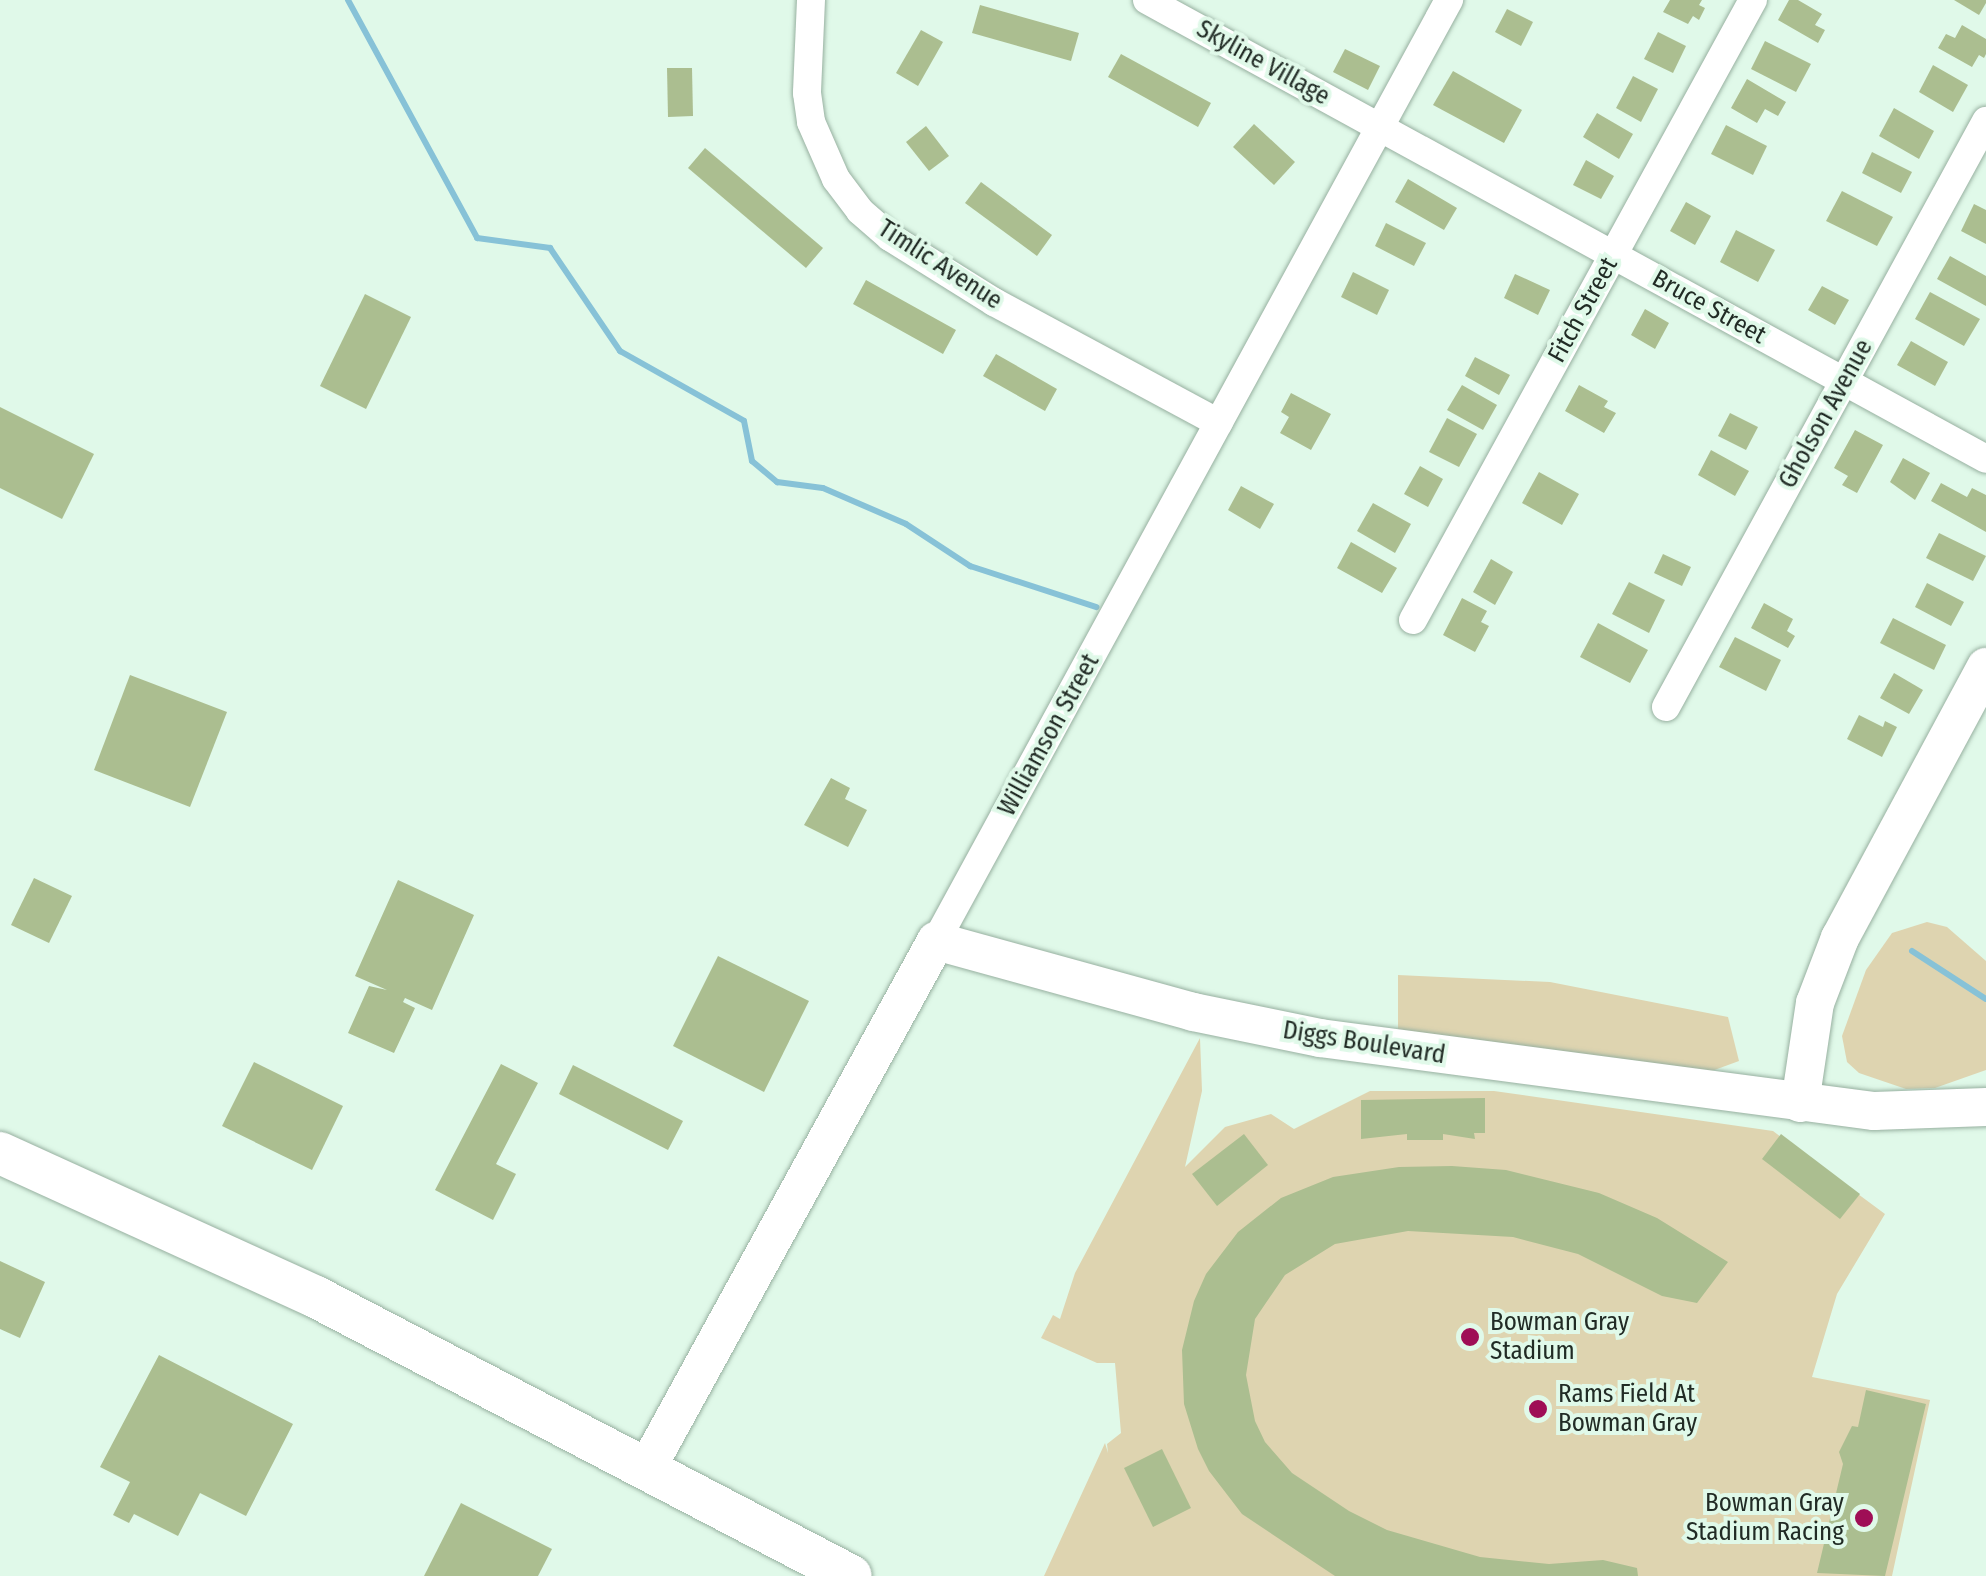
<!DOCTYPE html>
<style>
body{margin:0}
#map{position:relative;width:1986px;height:1576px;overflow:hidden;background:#e0f9e9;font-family:"Fira Sans Condensed",sans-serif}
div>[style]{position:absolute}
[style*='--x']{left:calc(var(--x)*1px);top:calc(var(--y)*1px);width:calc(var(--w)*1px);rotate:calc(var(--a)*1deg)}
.green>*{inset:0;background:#ded4b0}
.stream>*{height:6px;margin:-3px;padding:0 3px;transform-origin:3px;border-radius:3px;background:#87c2d7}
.building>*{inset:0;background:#abbe90}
.roads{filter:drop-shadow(0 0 2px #97b0a0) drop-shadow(0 0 2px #97b0a0)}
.street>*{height:28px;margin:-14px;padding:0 14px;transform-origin:14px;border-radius:14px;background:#fff}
.secondary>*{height:38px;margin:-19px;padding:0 19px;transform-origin:19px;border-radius:19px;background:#fff}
.primary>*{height:42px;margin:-21px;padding:0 21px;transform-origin:21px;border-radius:21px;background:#fff}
.dots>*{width:28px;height:28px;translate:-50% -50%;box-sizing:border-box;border:5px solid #e0f9e9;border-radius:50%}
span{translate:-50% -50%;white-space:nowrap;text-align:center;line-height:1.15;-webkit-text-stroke:8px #e0f9e9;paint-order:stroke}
.street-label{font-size:25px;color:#212b25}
.poi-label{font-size:25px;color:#212b25}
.left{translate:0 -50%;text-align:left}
.right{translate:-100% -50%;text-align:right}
</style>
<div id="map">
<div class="green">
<i style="clip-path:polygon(1927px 922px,1947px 927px,1986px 961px,1986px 1070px,1935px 1088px,1906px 1089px,1859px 1073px,1847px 1062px,1842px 1036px,1866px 970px,1892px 933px)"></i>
<i style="clip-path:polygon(1398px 975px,1550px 982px,1728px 1017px,1739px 1061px,1709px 1072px,1398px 1036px)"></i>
<i style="clip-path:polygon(1200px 1038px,1202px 1091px,1185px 1167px,1225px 1127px,1271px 1114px,1294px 1129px,1370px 1091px,1494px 1091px,1773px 1131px,1885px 1214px,1837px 1294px,1812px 1377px,1930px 1400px,1892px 1576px,1044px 1576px,1105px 1443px,1108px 1453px,1107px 1444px,1121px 1433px,1115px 1363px,1097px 1363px,1041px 1338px,1053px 1315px,1060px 1319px,1075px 1273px)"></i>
</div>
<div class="stream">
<i style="--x:348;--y:0;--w:271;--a:61.5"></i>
<i style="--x:477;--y:238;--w:74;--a:7.8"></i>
<i style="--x:550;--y:248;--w:125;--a:55.8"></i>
<i style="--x:620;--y:351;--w:142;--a:29.4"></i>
<i style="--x:744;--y:421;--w:41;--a:78.7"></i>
<i style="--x:752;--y:461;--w:33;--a:40"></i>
<i style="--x:777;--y:482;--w:46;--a:7.4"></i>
<i style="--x:823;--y:488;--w:90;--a:23.4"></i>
<i style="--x:906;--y:524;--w:77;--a:33.3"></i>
<i style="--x:970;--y:566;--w:133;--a:18"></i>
<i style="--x:1912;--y:951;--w:88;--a:33"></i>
</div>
<div class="building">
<i style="clip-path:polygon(1670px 0,1702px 0,1699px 5px,1705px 8px,1699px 20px,1693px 16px,1688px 24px,1663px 12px)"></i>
<i style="clip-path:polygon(1789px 0,1798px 0,1822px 14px,1815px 25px,1825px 30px,1818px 43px,1778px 20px)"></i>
<i style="clip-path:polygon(1954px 0,1986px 0,1986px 3px,1979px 15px)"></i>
<i style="clip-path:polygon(980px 5px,1079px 33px,1071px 61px,972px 33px)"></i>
<i style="clip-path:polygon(1507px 9px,1533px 22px,1521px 46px,1495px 32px)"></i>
<i style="clip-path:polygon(1962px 25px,1986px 39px,1986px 54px,1984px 58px,1979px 55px,1972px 67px,1938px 48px,1946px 34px,1955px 38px)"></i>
<i style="clip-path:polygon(921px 30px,943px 42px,918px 86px,896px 73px)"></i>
<i style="clip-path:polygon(1658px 32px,1686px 46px,1673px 73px,1644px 59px)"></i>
<i style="clip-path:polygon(1765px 41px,1811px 64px,1796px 92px,1751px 69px)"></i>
<i style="clip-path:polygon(1345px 49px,1380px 66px,1368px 90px,1333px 72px)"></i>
<i style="clip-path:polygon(1121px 54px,1211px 103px,1198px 127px,1108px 77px)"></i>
<i style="clip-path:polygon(1933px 65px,1968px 85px,1953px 112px,1919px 92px)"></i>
<i style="clip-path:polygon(667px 68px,692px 68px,693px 116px,668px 117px)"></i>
<i style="clip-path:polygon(1453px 71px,1522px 110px,1504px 143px,1433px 105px)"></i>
<i style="clip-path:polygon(1633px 76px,1658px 89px,1641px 122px,1616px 108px)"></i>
<i style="clip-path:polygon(1747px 79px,1786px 102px,1778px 116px,1765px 109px,1757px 123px,1731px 108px)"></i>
<i style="clip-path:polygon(1894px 108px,1934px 131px,1919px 159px,1879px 136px)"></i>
<i style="clip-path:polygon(1597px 113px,1633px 134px,1619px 159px,1583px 137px)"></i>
<i style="clip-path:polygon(1254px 124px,1295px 162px,1274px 185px,1233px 147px)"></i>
<i style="clip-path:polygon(1726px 125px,1767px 146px,1753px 175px,1711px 154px)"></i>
<i style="clip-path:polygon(926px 126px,949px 156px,929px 171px,906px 142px)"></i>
<i style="clip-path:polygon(705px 148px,823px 248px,806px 268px,688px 168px)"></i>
<i style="clip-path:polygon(1872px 152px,1912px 172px,1901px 193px,1862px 173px)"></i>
<i style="clip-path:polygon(1586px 160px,1614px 176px,1601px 199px,1573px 185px)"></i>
<i style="clip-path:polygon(1408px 179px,1457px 208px,1444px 230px,1395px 202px)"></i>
<i style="clip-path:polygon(981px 182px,1052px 235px,1037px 256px,965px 203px)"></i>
<i style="clip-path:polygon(1842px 191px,1893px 217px,1877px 246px,1826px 221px)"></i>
<i style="clip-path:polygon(1686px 202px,1711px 216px,1695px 245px,1670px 231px)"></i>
<i style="clip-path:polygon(1974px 204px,1986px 210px,1986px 244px,1961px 231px)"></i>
<i style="clip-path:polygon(1386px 223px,1426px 243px,1414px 266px,1375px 246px)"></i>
<i style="clip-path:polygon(1736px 230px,1775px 250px,1758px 282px,1720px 262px)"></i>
<i style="clip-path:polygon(1950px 256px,1986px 276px,1986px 306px,1937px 279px)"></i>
<i style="clip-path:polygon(1353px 272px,1389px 290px,1377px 315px,1341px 297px)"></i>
<i style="clip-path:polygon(1515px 274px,1550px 290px,1538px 315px,1504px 298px)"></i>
<i style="clip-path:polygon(866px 280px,956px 330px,943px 354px,853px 304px)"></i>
<i style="clip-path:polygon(1822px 286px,1849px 300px,1835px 325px,1808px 310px)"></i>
<i style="clip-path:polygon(1930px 292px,1980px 319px,1964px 346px,1915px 319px)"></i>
<i style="clip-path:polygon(365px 294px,411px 317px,366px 409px,320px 386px)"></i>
<i style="clip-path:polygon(1645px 309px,1669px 323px,1655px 349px,1631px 335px)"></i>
<i style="clip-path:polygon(1911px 341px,1948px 362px,1935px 386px,1897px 365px)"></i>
<i style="clip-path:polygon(996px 354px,1057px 389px,1045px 411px,983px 376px)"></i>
<i style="clip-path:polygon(1475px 357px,1510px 375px,1499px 395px,1465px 376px)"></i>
<i style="clip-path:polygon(1462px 385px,1497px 405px,1483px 430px,1447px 410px)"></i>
<i style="clip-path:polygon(1579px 385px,1608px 401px,1604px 407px,1616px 413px,1604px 433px,1565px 411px)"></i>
<i style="clip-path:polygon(1291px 393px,1331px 414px,1311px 450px,1280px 433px,1289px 417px,1281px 412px)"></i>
<i style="clip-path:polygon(0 407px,94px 454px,62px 519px,0 488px)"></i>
<i style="clip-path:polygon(1730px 413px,1758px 427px,1746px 450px,1718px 436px)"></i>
<i style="clip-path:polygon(1447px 418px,1477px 434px,1459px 467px,1429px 452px)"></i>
<i style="clip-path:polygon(1855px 430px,1883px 445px,1857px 493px,1842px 485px,1848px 476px,1834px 468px)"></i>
<i style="clip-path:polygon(1711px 450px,1749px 471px,1735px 496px,1698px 475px)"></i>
<i style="clip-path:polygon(1903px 458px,1930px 473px,1915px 500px,1890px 482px)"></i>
<i style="clip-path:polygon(1420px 466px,1443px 479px,1428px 507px,1404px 494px)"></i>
<i style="clip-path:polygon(1539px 472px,1579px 494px,1562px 525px,1522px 503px)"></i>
<i style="clip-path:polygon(1941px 483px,1967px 497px,1972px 488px,1986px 495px,1986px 532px,1931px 501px)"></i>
<i style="clip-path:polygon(1241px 486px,1274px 504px,1260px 529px,1228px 510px)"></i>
<i style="clip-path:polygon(1373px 503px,1411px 524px,1395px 553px,1357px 531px)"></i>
<i style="clip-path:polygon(1939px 533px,1986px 556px,1973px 581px,1926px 558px)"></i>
<i style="clip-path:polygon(1351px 542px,1397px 568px,1382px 593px,1337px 568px)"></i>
<i style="clip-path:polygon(1663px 554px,1691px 567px,1682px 586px,1654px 573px)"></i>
<i style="clip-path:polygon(1491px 559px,1513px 572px,1495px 605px,1473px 592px)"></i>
<i style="clip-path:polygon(1629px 582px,1665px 600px,1649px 633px,1612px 614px)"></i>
<i style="clip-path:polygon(1927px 583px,1964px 602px,1951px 626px,1915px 607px)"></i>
<i style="clip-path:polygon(1462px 598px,1487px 611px,1481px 622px,1489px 626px,1475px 652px,1443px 635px)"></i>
<i style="clip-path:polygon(1764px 603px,1793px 619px,1787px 631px,1795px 636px,1788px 648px,1751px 628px)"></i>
<i style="clip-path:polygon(1893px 618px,1946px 645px,1934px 670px,1880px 643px)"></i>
<i style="clip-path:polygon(1598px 623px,1648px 650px,1630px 683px,1580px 657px)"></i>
<i style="clip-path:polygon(1735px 637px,1781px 660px,1766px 691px,1719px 667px)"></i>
<i style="clip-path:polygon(1894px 673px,1923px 690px,1909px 714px,1880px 698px)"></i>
<i style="clip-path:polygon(130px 675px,227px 712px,190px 807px,94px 770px)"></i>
<i style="clip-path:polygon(1859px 715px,1883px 727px,1885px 721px,1897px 727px,1882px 757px,1847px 739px)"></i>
<i style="clip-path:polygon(831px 778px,850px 788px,845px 799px,867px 810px,848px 847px,804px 825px)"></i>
<i style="clip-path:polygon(34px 878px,72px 896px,49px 943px,11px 925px)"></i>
<i style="clip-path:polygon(398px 880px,474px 915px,432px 1010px,405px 998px,403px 1002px,415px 1008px,394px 1053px,348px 1033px,369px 986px,387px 990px,355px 976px)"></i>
<i style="clip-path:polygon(718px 956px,809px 1001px,764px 1092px,673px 1046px)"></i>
<i style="clip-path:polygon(254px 1062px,343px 1106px,312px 1170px,222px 1126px)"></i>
<i style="clip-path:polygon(501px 1064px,538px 1083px,496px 1164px,516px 1174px,493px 1220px,435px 1190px)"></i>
<i style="clip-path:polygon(573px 1065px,683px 1121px,668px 1150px,559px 1094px)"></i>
<i style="clip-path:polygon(1485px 1098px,1485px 1133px,1474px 1133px,1475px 1139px,1443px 1134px,1443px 1140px,1407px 1140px,1407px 1134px,1361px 1139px,1361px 1100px)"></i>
<i style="clip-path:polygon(1244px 1134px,1268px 1165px,1217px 1206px,1192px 1174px)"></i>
<i style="clip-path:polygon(1781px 1134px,1860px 1194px,1840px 1219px,1762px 1159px)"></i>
<i style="clip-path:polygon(1452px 1166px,1506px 1170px,1599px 1193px,1657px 1218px,1728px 1262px,1697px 1303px,1662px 1296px,1578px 1254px,1513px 1237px,1408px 1231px,1335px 1244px,1285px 1275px,1255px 1319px,1246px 1375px,1255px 1421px,1265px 1442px,1292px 1473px,1349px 1511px,1387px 1530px,1480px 1557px,1549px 1564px,1603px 1560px,1637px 1568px,1638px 1576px,1335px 1576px,1242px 1514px,1209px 1471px,1198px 1449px,1184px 1404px,1182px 1350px,1194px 1301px,1206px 1274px,1238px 1232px,1281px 1198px,1333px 1177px,1399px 1167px)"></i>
<i style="clip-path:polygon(0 1261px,45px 1282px,20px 1338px,0 1329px)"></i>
<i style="clip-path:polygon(159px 1355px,293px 1424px,246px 1516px,200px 1493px,178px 1536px,134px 1514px,129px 1523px,113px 1515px,130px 1482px,100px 1467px)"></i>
<i style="clip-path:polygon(1866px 1390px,1926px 1404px,1885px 1576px,1817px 1573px,1843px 1464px,1839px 1452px,1852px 1426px,1858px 1427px)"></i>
<i style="clip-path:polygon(1162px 1449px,1191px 1508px,1153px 1527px,1124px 1468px)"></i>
<i style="clip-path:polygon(461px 1503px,552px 1549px,538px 1576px,424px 1576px)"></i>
</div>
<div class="roads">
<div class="street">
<i style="--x:811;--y:0;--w:93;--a:92.5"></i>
<i style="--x:807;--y:93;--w:29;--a:82"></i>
<i style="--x:811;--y:122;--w:62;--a:66.3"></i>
<i style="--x:836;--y:179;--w:40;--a:53"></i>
<i style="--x:860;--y:211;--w:40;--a:41"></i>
<i style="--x:890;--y:237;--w:123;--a:32"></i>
<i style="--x:994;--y:302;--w:255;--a:28.3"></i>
<i style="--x:1147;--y:0;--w:956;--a:28.68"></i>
<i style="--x:1413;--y:620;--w:707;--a:-61.26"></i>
<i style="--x:1666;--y:707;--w:668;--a:-61.36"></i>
<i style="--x:936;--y:941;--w:1072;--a:-61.4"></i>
</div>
<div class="secondary">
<i style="--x:1800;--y:1103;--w:101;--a:-81.5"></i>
<i style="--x:1815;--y:1003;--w:70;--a:-69"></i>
<i style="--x:1840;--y:938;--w:308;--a:-61.7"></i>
<i style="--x:647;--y:1468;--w:601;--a:-61.26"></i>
<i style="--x:936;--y:941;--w:267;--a:15.4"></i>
<i style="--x:1193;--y:1012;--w:130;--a:11.6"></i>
<i style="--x:1320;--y:1038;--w:559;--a:7.51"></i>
<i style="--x:1874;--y:1111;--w:112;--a:-2"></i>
</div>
<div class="primary">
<i style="--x:0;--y:1153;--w:347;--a:24.5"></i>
<i style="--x:316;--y:1297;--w:603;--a:27.54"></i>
</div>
</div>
<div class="dots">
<i style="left:1470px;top:1337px;background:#9f0e56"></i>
<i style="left:1538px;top:1409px;background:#9f0e56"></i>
<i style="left:1864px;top:1518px;background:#9f0e56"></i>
</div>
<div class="street-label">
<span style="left:1263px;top:63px;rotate:29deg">Skyline Village</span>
<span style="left:940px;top:265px;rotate:33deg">Timlic Avenue</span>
<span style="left:1709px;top:307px;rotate:29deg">Bruce Street</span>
<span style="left:1583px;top:310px;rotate:-61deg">Fitch Street</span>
<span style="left:1826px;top:414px;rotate:-61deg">Gholson Avenue</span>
<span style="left:1049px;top:735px;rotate:-61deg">Williamson Street</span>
<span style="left:1364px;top:1043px;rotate:9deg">Diggs Boulevard</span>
</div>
<div class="poi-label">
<span class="left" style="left:1490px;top:1337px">Bowman Gray<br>Stadium</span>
<span class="left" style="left:1558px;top:1409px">Rams Field At<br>Bowman Gray</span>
<span class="right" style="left:1844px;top:1518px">Bowman Gray<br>Stadium Racing</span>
</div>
</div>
